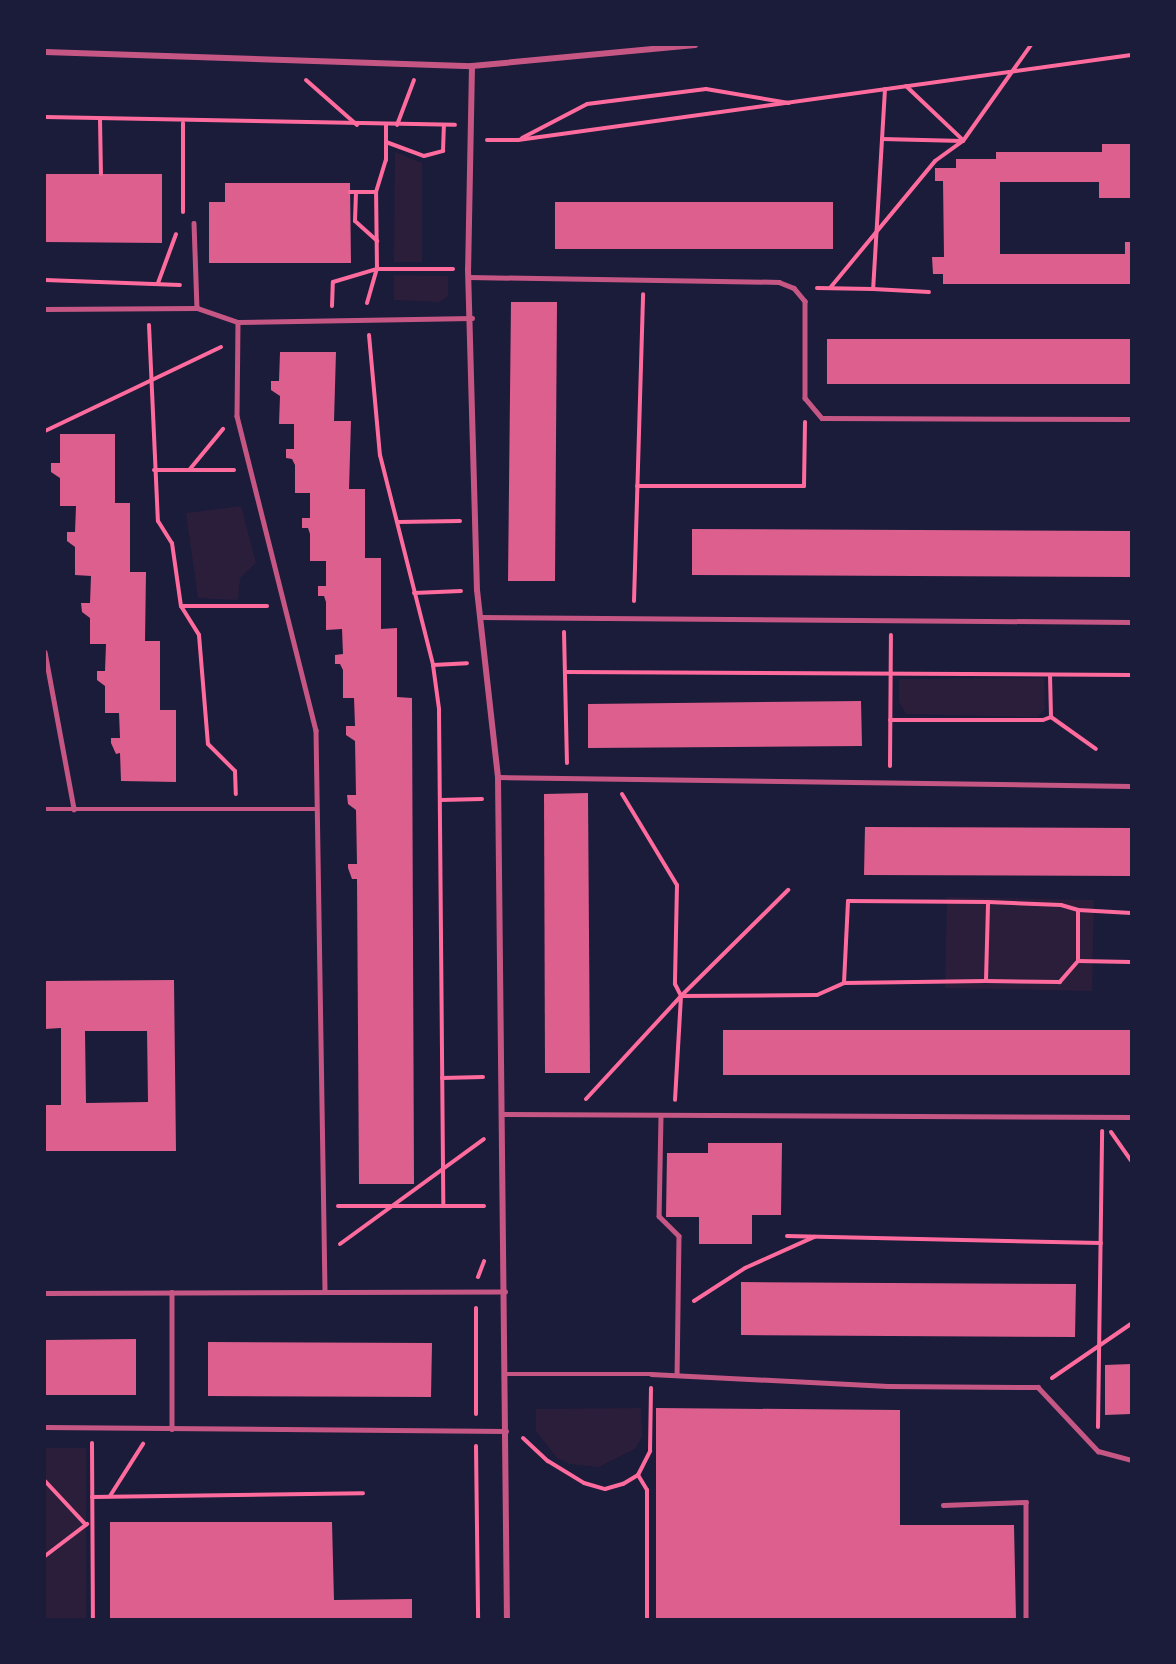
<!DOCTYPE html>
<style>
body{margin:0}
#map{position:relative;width:1176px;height:1664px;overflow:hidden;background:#1b1b3a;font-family:Mulish,sans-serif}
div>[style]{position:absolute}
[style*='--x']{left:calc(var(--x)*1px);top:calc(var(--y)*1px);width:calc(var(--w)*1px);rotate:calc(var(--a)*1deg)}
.green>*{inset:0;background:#2a1e3b}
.building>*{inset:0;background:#dd5f8e}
.path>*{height:4px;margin:-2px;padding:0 2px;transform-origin:2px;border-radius:2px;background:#ff6b9d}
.service>*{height:4.5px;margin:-2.25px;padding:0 2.25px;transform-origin:2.25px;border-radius:2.25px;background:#c65784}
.minor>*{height:6px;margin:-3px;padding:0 3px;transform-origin:3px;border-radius:3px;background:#c65784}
span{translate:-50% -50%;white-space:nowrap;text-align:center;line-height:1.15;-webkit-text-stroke:5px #1b1b3a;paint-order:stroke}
.frame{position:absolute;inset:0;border:46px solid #1b1b3a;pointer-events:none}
</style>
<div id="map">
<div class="green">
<i style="clip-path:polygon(395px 152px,422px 163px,422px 262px,394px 262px)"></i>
<i style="clip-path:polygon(394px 275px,448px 276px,448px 296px,440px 302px,394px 300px)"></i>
<i style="clip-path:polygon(241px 506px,256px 563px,240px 578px,238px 600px,198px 598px,186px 513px)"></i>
<i style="clip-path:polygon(1044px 678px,1045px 709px,1037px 717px,906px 714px,899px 702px,899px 679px)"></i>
<i style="clip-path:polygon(947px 897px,1094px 900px,1092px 991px,945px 988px)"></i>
<i style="clip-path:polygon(641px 1408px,642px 1437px,635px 1449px,599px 1467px,570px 1464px,557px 1458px,536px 1431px,536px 1409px)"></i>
<i style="clip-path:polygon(45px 1448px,86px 1448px,86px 1619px,45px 1619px)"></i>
</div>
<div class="building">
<i style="clip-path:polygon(1102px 144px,1131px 144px,1131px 198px,1099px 198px,1099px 182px,1000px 182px,1000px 254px,1125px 254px,1125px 242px,1131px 242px,1131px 284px,943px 284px,943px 274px,933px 274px,932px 257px,944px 257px,943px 181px,935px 181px,935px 168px,956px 168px,956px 159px,996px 159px,996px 152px,1102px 152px)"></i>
<i style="clip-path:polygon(45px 174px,162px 174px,162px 243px,45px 242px)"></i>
<i style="clip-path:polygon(225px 183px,350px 183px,351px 263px,209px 263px,209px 202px,225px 202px)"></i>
<i style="clip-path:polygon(555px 202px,833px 202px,833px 249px,555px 249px)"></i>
<i style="clip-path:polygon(511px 302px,557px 302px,555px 581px,508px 581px)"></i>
<i style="clip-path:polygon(827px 339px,1131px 339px,1131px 384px,827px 384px)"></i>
<i style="clip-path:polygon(280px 352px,336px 352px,334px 421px,351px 421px,349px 489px,365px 489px,365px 558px,381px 558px,381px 629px,397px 628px,397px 697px,412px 698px,414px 1184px,359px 1184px,357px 879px,352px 879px,348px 868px,348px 864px,357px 864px,356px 810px,348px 804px,347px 795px,356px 795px,355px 741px,346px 735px,346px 726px,355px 726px,354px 698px,343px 698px,343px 670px,340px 664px,335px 664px,335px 655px,343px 654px,342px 629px,326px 630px,326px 602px,324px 596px,318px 596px,318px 586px,326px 586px,326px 561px,310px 561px,310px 534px,308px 528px,302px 528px,302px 518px,310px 518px,310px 493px,295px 493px,295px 465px,292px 459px,286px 458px,286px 449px,294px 449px,294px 424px,279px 424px,280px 396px,271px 390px,271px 381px,279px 381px)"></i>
<i style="clip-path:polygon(60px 434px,115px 434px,115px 503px,130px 503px,130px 572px,146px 572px,145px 641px,160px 641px,160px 710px,176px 710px,176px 782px,121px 781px,120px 753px,116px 754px,111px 743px,111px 738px,120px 738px,119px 713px,105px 713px,105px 686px,97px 680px,97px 671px,105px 671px,106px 644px,90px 644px,90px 618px,82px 612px,81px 603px,90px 603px,91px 576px,75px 575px,75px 547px,67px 541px,67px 532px,75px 532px,76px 506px,60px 506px,60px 478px,51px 472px,51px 463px,60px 463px)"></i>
<i style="clip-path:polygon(692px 529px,1131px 531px,1131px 577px,692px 575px)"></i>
<i style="clip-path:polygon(861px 701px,862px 746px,588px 748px,588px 704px)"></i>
<i style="clip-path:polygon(588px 793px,590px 1073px,545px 1073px,544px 794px)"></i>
<i style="clip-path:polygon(865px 827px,1131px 828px,1131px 876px,864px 875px)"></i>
<i style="clip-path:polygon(evenodd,174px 980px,176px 1151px,45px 1151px,45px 1105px,61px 1105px,61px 1028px,45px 1029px,45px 981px,174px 980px,85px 1031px,147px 1031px,148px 1102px,86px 1103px,85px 1031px)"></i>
<i style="clip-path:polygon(723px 1030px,1131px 1030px,1131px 1075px,723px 1075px)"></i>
<i style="clip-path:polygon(708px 1143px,782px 1143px,781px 1215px,752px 1215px,752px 1244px,699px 1244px,699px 1217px,666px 1217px,667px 1153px,708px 1153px)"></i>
<i style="clip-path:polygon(741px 1282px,1076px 1284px,1075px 1337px,741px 1335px)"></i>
<i style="clip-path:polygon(136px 1339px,136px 1395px,45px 1395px,45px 1340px)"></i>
<i style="clip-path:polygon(208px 1342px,432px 1343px,431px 1397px,208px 1396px)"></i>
<i style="clip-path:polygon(1131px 1364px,1131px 1414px,1105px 1415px,1105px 1365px)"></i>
<i style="clip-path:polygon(656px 1408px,900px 1410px,900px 1525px,1014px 1525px,1016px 1619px,656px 1619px)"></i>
<i style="clip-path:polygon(110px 1522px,332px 1522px,334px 1600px,412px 1599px,412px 1619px,110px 1619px)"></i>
</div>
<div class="path">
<i style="--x:306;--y:80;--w:68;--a:41.4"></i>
<i style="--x:906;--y:86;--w:79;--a:43.5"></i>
<i style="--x:885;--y:89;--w:200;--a:93.4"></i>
<i style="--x:873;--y:289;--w:56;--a:3.1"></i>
<i style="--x:45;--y:117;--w:410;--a:1.1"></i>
<i style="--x:100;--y:119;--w:55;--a:89"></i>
<i style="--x:183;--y:123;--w:89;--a:90"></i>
<i style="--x:397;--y:125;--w:48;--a:-69.3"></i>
<i style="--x:522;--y:138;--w:73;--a:-27.6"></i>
<i style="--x:587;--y:104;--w:120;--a:-7.2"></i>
<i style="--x:706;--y:89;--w:84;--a:9.6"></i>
<i style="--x:882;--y:139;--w:81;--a:1.4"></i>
<i style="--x:487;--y:140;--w:31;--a:0"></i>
<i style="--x:518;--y:140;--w:619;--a:-7.89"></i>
<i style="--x:386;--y:142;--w:40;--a:20.2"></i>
<i style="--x:424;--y:156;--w:20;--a:-15"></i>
<i style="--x:443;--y:151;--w:26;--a:-88"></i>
<i style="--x:350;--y:192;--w:26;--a:0"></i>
<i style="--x:356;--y:192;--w:29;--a:92"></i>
<i style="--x:355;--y:221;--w:30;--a:42"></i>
<i style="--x:45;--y:280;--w:135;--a:2.1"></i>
<i style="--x:158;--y:283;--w:52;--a:-69.8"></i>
<i style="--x:817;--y:288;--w:56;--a:1"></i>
<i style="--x:830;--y:288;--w:165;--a:-50.4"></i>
<i style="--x:935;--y:161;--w:34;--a:-36"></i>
<i style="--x:963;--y:141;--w:118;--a:-54.7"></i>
<i style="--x:367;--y:303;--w:35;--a:-74"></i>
<i style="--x:377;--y:269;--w:77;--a:-90.7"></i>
<i style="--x:376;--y:192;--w:34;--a:-73"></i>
<i style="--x:386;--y:160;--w:35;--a:-90"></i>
<i style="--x:332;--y:306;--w:24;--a:-88"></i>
<i style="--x:333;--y:282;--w:46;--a:-16.5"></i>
<i style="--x:377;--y:269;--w:76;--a:0"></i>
<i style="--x:149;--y:325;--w:196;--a:87.4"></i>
<i style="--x:158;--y:521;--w:26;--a:58"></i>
<i style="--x:172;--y:543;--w:64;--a:81.9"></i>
<i style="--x:181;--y:606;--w:34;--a:58"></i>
<i style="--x:199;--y:635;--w:109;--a:85.3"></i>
<i style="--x:208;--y:744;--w:38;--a:45"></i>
<i style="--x:235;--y:771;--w:23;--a:88"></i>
<i style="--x:369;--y:335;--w:121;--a:84.8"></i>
<i style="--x:380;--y:455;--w:217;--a:75.8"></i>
<i style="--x:433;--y:665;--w:44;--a:82.2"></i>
<i style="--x:439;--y:709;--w:497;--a:89.5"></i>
<i style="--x:45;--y:431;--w:195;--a:-25.5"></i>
<i style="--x:190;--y:469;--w:52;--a:-50.5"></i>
<i style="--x:154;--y:470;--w:80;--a:0"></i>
<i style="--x:637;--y:486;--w:167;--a:0"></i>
<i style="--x:804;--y:486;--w:64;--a:-89.1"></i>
<i style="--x:398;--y:522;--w:62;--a:-0.9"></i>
<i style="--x:414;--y:593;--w:47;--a:-2.4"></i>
<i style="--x:634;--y:601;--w:307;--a:-88.3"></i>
<i style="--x:182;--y:606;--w:85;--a:0"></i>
<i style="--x:564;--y:632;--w:131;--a:88.7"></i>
<i style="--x:433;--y:665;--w:34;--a:-3"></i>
<i style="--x:565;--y:672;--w:566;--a:0.3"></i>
<i style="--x:1050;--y:675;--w:42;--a:88.6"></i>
<i style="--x:1051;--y:717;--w:55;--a:35.4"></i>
<i style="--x:890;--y:720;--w:153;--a:0"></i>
<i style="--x:1043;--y:720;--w:9;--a:-21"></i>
<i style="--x:890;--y:766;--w:131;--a:-89.6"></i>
<i style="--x:622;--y:794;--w:106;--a:58.9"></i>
<i style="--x:677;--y:885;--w:99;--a:91.2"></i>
<i style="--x:675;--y:984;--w:13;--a:63"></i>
<i style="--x:681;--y:996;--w:104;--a:93.3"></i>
<i style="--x:441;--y:800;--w:41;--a:-1.4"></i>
<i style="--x:1078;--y:910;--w:53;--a:3.2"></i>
<i style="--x:1078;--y:961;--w:53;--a:1.1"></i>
<i style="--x:844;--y:983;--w:82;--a:-87.2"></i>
<i style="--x:848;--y:901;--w:140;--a:0.4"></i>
<i style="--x:988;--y:902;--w:73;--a:2.4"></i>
<i style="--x:1061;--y:905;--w:18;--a:16"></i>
<i style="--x:1078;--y:910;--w:51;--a:90"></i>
<i style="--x:1078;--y:961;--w:28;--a:131"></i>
<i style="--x:1060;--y:982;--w:74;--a:-179.2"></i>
<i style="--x:986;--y:981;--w:79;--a:-88.5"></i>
<i style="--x:681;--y:996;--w:136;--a:-0.4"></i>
<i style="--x:817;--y:995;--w:30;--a:-24"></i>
<i style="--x:844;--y:983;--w:142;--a:-0.8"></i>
<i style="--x:442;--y:1078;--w:41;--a:-1.4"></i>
<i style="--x:586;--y:1099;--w:140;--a:-47.3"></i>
<i style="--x:681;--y:996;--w:151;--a:-44.7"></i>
<i style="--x:1111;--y:1132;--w:35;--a:55"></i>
<i style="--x:338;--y:1206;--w:146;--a:0"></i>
<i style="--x:787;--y:1236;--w:314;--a:1.3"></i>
<i style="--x:340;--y:1244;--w:178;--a:-36.1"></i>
<i style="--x:478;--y:1277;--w:17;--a:-69"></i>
<i style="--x:694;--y:1301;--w:61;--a:-32.9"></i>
<i style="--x:745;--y:1268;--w:76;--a:-24.2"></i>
<i style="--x:476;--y:1308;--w:106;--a:90"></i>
<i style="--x:1052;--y:1378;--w:96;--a:-34.4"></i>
<i style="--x:1098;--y:1427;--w:296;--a:-89.2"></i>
<i style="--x:523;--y:1438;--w:34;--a:43"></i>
<i style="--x:548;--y:1461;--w:42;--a:31.4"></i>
<i style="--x:584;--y:1483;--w:22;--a:16"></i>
<i style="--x:605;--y:1489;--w:19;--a:-16"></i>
<i style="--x:623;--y:1484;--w:17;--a:-31"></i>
<i style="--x:638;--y:1475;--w:27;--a:-63"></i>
<i style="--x:650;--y:1451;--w:63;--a:-89.1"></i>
<i style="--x:92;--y:1443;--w:176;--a:89.7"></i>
<i style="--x:476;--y:1446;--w:173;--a:89.3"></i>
<i style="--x:638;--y:1475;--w:17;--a:59"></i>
<i style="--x:647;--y:1490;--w:129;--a:90"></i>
<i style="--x:45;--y:1481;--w:60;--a:47"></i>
<i style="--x:110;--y:1496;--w:62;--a:-57.6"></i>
<i style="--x:92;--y:1497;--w:271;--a:-0.8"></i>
<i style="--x:45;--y:1556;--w:53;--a:-37.3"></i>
</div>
<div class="service">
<i style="--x:194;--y:223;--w:85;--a:88"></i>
<i style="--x:469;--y:277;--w:310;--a:0.9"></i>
<i style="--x:779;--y:282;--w:16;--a:22"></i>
<i style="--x:794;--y:288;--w:17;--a:50"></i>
<i style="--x:805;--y:301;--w:97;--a:90"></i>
<i style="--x:805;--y:398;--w:26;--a:50"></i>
<i style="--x:822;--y:418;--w:309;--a:0.2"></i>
<i style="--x:45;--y:309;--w:152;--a:-0.4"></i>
<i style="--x:197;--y:308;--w:43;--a:18.9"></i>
<i style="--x:238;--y:322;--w:234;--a:-1"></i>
<i style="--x:238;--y:322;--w:94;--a:90.6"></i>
<i style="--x:237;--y:416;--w:324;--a:75.9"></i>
<i style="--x:316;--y:730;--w:560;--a:89.08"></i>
<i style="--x:480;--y:617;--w:651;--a:0.44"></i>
<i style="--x:45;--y:652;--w:160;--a:79.5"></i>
<i style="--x:498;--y:777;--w:633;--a:0.81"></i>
<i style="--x:45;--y:809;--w:272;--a:0"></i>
<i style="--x:504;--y:1114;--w:627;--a:0.27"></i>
<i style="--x:661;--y:1116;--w:100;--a:91.1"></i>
<i style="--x:659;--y:1216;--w:28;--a:45"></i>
<i style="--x:679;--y:1236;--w:139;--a:90.8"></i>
<i style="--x:172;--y:1292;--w:137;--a:90"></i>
<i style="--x:45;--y:1293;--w:460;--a:-0.2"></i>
<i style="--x:506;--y:1374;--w:145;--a:0"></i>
<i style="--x:651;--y:1374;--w:237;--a:2.9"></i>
<i style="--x:888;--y:1386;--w:150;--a:0.4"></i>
<i style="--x:1038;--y:1387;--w:88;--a:46.8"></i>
<i style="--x:1098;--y:1451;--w:34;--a:15"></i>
<i style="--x:45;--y:1427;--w:461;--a:0.5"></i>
<i style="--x:943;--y:1505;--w:83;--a:-2.1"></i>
<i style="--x:1026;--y:1502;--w:117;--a:90"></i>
</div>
<div class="minor">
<i style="--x:45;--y:52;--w:427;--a:1.9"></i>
<i style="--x:472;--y:66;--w:224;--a:-5.4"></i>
<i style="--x:472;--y:66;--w:203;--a:91.1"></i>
<i style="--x:468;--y:269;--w:321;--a:88.4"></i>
<i style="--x:477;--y:590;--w:188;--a:83.6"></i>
<i style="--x:498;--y:777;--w:842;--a:89.39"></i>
</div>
<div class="frame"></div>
</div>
